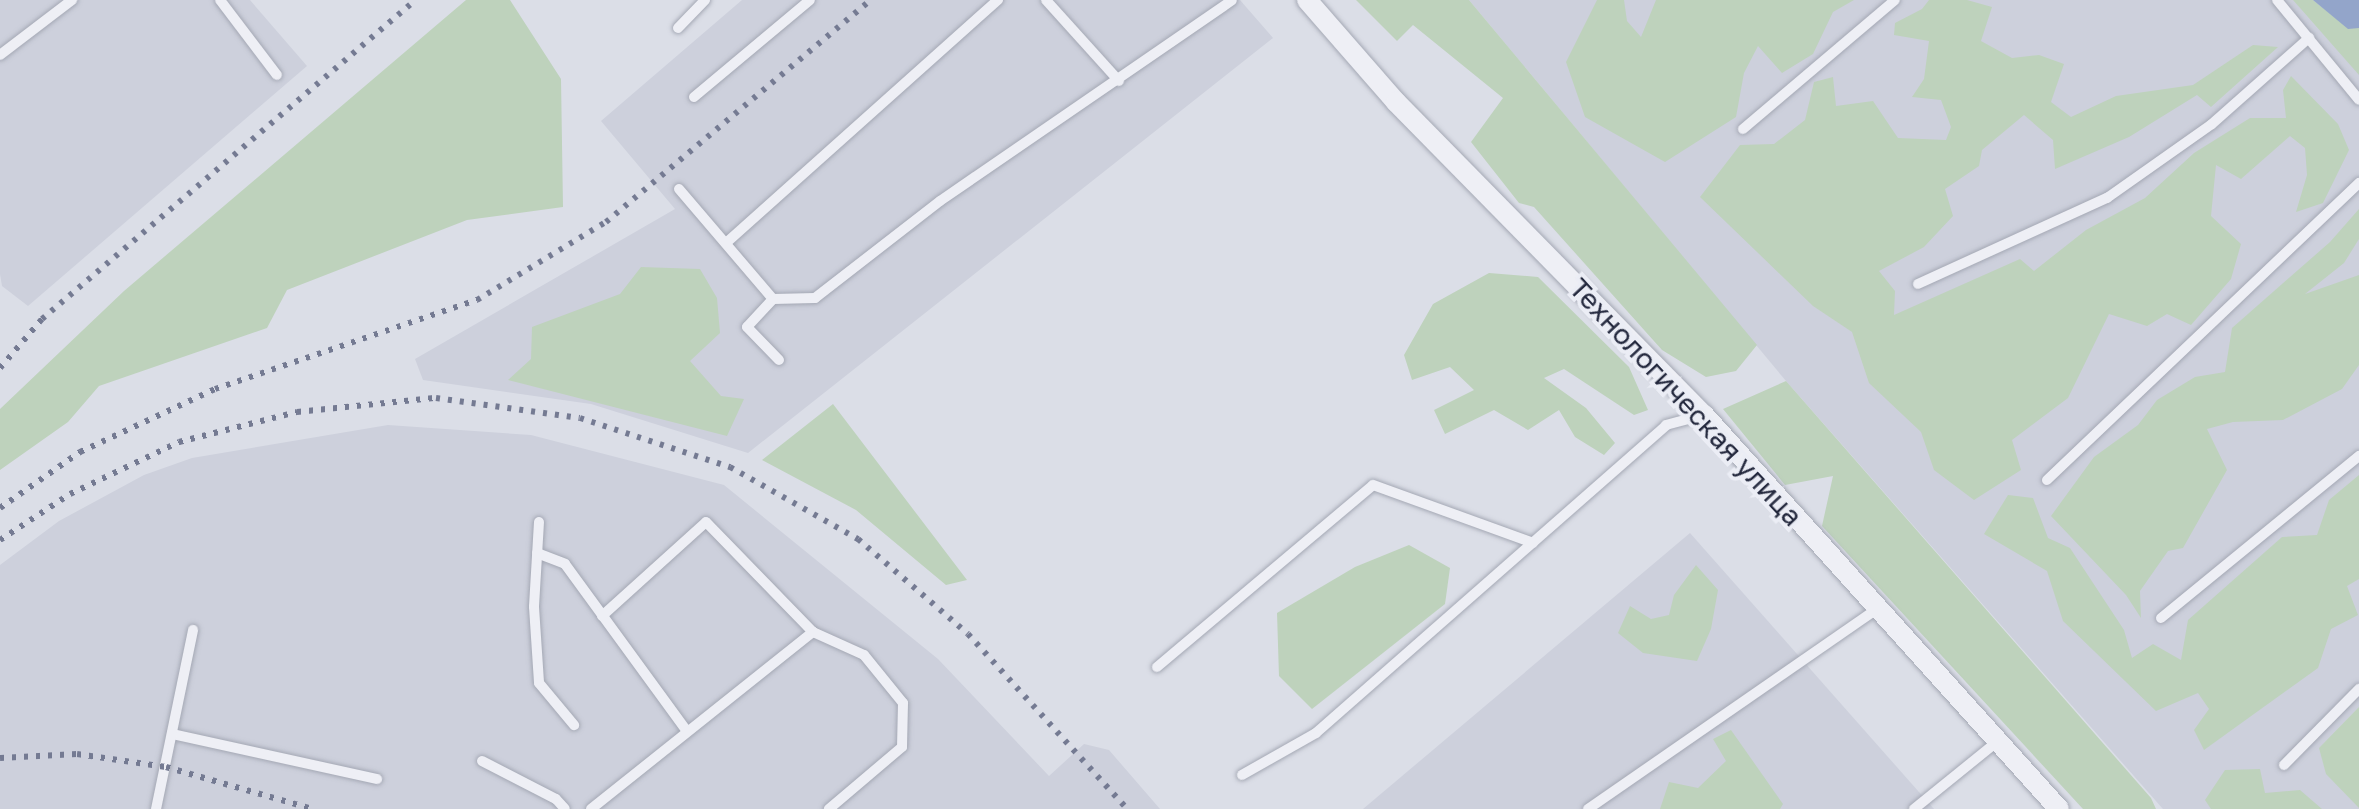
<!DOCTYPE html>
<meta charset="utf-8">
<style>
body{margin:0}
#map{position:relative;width:2359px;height:809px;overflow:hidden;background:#dbdee7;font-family:"Golos Text",sans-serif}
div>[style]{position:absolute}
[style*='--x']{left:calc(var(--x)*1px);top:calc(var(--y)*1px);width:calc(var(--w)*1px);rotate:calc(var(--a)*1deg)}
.built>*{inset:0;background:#cdd0dc}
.green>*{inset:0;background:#bed2bc}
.water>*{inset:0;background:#93a5ca}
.roads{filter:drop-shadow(0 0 2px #a4a8b4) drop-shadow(0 0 2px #a4a8b4)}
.lane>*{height:10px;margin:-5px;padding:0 5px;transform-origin:5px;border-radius:5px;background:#eeeff5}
.street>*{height:20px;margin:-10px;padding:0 10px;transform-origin:10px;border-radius:10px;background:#eeeff5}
.rail>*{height:6px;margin-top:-3px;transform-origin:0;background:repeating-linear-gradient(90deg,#747a92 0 4px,transparent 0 12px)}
span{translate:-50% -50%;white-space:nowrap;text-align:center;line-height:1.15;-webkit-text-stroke:8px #ebedf5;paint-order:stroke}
.street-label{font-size:28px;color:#24293e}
</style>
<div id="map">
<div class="built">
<i style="clip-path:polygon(0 0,250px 0,307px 66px,28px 306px,2px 286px,0 274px)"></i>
<i style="clip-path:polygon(742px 0,1240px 0,1273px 38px,748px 453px,591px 404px,423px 380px,415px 359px,675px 209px,601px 121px)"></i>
<i style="clip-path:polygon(1469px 0,2359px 0,2359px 809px,2163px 809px,1786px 381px)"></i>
<i style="clip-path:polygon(388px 425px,531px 435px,724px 485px,938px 659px,1049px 776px,1084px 744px,1109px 750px,1160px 809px,0 809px,0 565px,59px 521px,144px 475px,192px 458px)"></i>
<i style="clip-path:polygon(1690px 533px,1934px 809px,1363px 809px)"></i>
</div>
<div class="green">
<i style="clip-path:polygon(466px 0,510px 0,561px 79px,563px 207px,467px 220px,287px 290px,267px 328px,99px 386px,68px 422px,0 470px,0 409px,124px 291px)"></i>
<i style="clip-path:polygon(1356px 0,1469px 0,1757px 345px,1736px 371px,1706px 377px,1662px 350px,1534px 207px,1519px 203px,1471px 142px,1503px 98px,1413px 25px,1397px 41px)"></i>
<i style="clip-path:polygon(1597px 0,1624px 0,1627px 21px,1641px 37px,1656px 0,1854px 0,1833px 12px,1813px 54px,1782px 73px,1758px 46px,1744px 73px,1736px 117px,1665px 162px,1585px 117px,1566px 62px)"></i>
<i style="clip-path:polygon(1929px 0,1967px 0,1992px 7px,1981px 41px,2012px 58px,2039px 55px,2064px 64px,2051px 102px,2071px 117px,2116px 96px,2193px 85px,2253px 45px,2278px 47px,2211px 107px,2197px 95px,2129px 137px,2055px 169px,2053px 140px,2024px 115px,1982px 150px,1979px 166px,1945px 189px,1953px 216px,1924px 247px,1879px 271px,1895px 291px,1894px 315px,2020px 259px,2034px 271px,2086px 230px,2145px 198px,2194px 153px,2250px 118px,2286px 118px,2283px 90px,2291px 76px,2338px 124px,2349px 150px,2323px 203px,2296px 212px,2307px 175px,2305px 148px,2290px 136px,2241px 179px,2216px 165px,2211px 216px,2241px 244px,2231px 279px,2191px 325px,2167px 314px,2147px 326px,2109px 314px,2068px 398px,2012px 440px,2021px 470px,1974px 500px,1934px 470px,1921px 432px,1869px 383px,1852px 332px,1813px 306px,1700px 197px,1740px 145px,1774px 144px,1805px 120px,1814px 82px,1833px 77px,1836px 106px,1873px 101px,1898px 138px,1946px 140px,1951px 127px,1941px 100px,1912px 97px,1924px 79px,1929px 41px,1894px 35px,1895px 23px,1922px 9px)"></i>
<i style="clip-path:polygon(2293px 0,2313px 0,2348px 28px,2359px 28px,2359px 75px)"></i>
<i style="clip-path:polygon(2359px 209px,2359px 239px,2344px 263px,2305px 294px,2359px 275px,2359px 365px,2342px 389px,2283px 420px,2233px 422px,2207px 429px,2227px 470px,2183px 548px,2168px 551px,2140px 591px,2141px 618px,2126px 595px,2051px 516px,2094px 457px,2138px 425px,2157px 400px,2195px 377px,2225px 372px,2232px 328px,2330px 242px)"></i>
<i style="clip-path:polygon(641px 267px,700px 269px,717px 298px,720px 333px,690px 361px,721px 396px,744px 399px,727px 436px,508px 380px,531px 359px,532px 327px,620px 294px)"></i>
<i style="clip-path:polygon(1489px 273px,1538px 277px,1629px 367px,1648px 410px,1634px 415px,1564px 369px,1544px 378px,1586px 408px,1615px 443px,1604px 455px,1575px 437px,1559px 410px,1528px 430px,1494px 410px,1445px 434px,1434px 410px,1474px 390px,1450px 367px,1412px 380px,1404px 355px,1433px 304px)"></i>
<i style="clip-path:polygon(1786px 381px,2151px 798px,2156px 809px,2083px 809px,1822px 526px,1833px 476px,1785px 485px,1723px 409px)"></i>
<i style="clip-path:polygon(833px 404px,967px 580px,946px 585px,856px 510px,762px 460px)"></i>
<i style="clip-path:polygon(2359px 475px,2359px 579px,2347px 586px,2358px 615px,2331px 629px,2318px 668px,2204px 750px,2194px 730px,2209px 709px,2198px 693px,2156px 711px,2063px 621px,2047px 571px,1984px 534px,2008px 495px,2033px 498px,2048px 538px,2070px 548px,2124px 630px,2132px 658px,2153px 644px,2181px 660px,2188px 620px,2282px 537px,2317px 535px,2329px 500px)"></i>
<i style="clip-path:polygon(1409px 545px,1450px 568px,1445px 604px,1312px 709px,1279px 676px,1277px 613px,1355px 567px)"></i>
<i style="clip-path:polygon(1696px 565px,1718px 590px,1711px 629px,1697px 661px,1643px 653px,1618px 633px,1630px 606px,1651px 619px,1669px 615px,1674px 595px)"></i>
<i style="clip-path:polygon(2359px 707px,2359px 808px,2326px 774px,2319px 748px)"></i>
<i style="clip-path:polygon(1731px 730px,1783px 804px,1780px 809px,1660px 809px,1669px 782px,1698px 788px,1726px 761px,1713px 739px)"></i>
<i style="clip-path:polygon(2260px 769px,2265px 793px,2300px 790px,2322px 809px,2211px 809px,2205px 800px,2225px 770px)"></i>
</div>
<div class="water">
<i style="clip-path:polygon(2313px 0,2359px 0,2359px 28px,2348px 29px)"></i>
</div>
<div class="roads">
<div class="lane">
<i style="--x:220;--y:0;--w:94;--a:52.8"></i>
<i style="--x:1046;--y:0;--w:109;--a:48"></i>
<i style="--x:2277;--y:0;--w:129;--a:50.6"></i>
<i style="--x:678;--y:28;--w:39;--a:-46"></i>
<i style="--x:0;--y:55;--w:91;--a:-37.4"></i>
<i style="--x:694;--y:97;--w:151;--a:-39.9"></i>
<i style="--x:1743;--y:129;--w:199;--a:-40.3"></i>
<i style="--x:679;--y:189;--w:145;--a:49.5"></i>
<i style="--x:773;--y:299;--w:42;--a:-1.4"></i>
<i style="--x:815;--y:298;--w:158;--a:-37.8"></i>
<i style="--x:940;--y:201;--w:354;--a:-34.5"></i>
<i style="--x:726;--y:243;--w:365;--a:-41.8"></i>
<i style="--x:1918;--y:284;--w:208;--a:-24.5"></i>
<i style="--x:2107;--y:198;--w:128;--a:-35.2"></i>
<i style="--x:2212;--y:124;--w:130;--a:-41.6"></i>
<i style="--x:773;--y:299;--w:38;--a:133"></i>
<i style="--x:747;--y:327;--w:46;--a:45.9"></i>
<i style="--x:2047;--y:480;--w:431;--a:-43.6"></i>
<i style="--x:539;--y:522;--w:85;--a:93.4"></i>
<i style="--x:534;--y:607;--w:76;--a:86.2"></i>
<i style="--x:539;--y:683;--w:55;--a:50.2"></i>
<i style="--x:537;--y:553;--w:30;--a:21"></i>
<i style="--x:565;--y:564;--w:207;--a:53.9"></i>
<i style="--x:602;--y:616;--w:140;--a:-42.1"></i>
<i style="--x:706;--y:522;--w:153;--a:45.8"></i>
<i style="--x:2161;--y:618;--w:256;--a:-39.3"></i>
<i style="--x:1157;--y:667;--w:282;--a:-40.1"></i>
<i style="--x:1373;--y:485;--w:170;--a:19.9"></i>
<i style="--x:172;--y:734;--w:210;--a:12.4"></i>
<i style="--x:482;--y:761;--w:83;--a:27.2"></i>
<i style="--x:556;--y:799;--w:13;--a:48"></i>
<i style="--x:2284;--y:765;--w:107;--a:-45.4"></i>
<i style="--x:1242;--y:775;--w:85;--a:-29.6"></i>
<i style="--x:1316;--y:733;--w:466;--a:-41.3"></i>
<i style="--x:1666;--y:425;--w:39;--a:-15"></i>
<i style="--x:156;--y:809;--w:183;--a:-78.3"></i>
<i style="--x:591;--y:809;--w:284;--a:-38.6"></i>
<i style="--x:813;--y:632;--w:56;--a:24.3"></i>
<i style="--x:864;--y:655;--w:62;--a:50.9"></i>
<i style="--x:903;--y:703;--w:44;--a:91.3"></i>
<i style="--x:902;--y:747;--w:96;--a:139.7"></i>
<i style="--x:1588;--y:809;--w:351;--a:-34.7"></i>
<i style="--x:1914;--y:809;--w:108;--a:-39"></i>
</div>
<div class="street">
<i style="--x:1307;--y:0;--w:135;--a:48.9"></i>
<i style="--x:1396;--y:102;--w:439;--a:45.5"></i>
<i style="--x:1704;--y:415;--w:530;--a:47.98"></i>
</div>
</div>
<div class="rail">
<i style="--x:0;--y:368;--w:65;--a:-49.4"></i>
<i style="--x:42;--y:319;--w:492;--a:-40.5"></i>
<i style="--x:0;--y:508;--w:98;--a:-35"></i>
<i style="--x:80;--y:452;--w:149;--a:-25"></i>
<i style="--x:215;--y:389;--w:277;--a:-18.8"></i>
<i style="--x:477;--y:300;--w:151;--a:-31.2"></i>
<i style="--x:606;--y:222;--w:346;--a:-40"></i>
<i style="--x:0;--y:540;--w:84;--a:-33.3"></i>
<i style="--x:70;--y:494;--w:121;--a:-25.5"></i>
<i style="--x:179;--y:442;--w:122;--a:-14.3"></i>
<i style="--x:297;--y:412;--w:140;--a:-5.8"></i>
<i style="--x:436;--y:398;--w:145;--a:7.9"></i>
<i style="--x:580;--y:418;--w:158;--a:18.1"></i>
<i style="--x:730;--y:467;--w:147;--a:29.4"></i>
<i style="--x:858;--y:539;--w:145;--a:40.8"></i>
<i style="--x:968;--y:634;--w:236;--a:47.7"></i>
<i style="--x:0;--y:758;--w:77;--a:-3"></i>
<i style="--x:77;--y:754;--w:90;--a:8.3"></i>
<i style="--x:166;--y:767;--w:152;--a:16"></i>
</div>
<div class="street-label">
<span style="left:1686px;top:402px;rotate:47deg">Технологическая улица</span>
</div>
</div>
